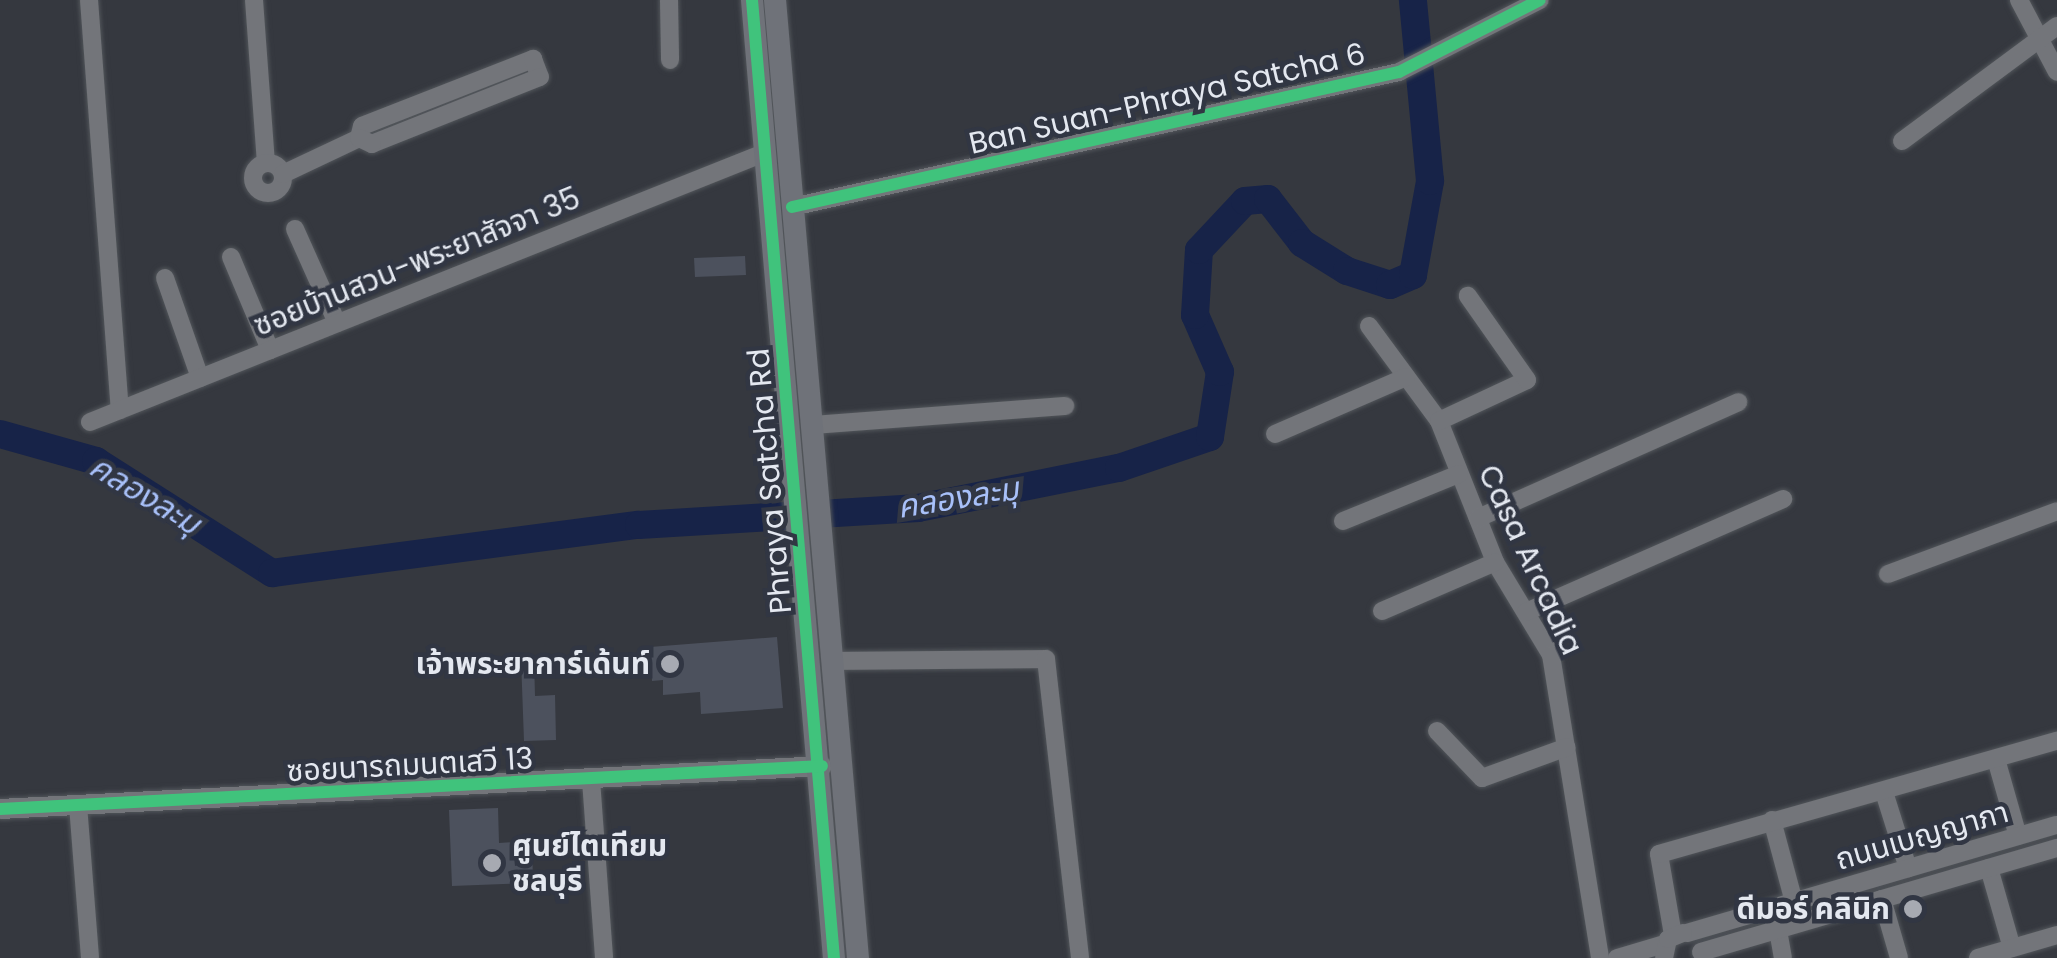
<!DOCTYPE html>
<meta charset="utf-8">
<style>
body{margin:0}
#map{position:relative;width:2057px;height:958px;overflow:hidden;background:#35383f;font-family:Poppins,"Noto Sans Thai",sans-serif}
div>[style]{position:absolute}
[style*='--x']{left:calc(var(--x)*1px);top:calc(var(--y)*1px);width:calc(var(--w)*1px);rotate:calc(var(--a)*1deg)}
.river>*{height:28px;margin:-14px;padding:0 14px;transform-origin:14px;border-radius:14px;background:#172348}
.building>*{inset:0;background:#4c515d}
.roads{filter:drop-shadow(0 0 2px #51555a) drop-shadow(0 0 2px #51555a)}
.minor>*{height:18px;margin:-9px;padding:0 9px;transform-origin:9px;border-radius:9px;background:#73757a}
.minor>.ring{margin:-9px;padding:0;box-sizing:content-box;background:none;border:18px solid #73757a;border-radius:50%}
.tertiary>*{height:20px;margin:-10px;padding:0 10px;transform-origin:10px;border-radius:10px;background:#73757a}
.secondary>*{height:22px;margin:-11px;padding:0 11px;transform-origin:11px;border-radius:11px;background:#6f7279}
.cycleway>*{height:12px;margin:-6px;padding:0 6px;transform-origin:6px;border-radius:6px;background:#40c37c}
.dots>*{width:28px;height:28px;translate:-50% -50%;box-sizing:border-box;border:5px solid #313643;border-radius:50%}
span{translate:-50% -50%;white-space:nowrap;text-align:center;line-height:1.15;-webkit-text-stroke:9px #313643;paint-order:stroke}
.street-label{font-size:30px;color:#e4e8f0}
.poi-label{font-size:30px;color:#e4e8f0;font-weight:700}
.right{translate:-100% -50%;text-align:right}
.left{translate:0 -50%;text-align:left}
.water-label{font-size:32px;color:#a8c0f9;font-style:italic}
</style>
<div id="map">
<div class="river">
<i style="--x:0;--y:434;--w:100;--a:15.7"></i>
<i style="--x:96;--y:461;--w:209;--a:32.5"></i>
<i style="--x:272;--y:573;--w:370;--a:-7.5"></i>
<i style="--x:639;--y:525;--w:280;--a:-3.5"></i>
<i style="--x:918;--y:508;--w:205;--a:-11.3"></i>
<i style="--x:1119;--y:468;--w:96;--a:-18.8"></i>
<i style="--x:1210;--y:437;--w:66;--a:-81.3"></i>
<i style="--x:1220;--y:372;--w:62;--a:-113.7"></i>
<i style="--x:1195;--y:315;--w:65;--a:-86.5"></i>
<i style="--x:1199;--y:250;--w:67;--a:-46.8"></i>
<i style="--x:1245;--y:201;--w:23;--a:-5"></i>
<i style="--x:1268;--y:199;--w:56;--a:52.3"></i>
<i style="--x:1302;--y:243;--w:53;--a:31.9"></i>
<i style="--x:1347;--y:271;--w:45;--a:18"></i>
<i style="--x:1390;--y:285;--w:25;--a:-23"></i>
<i style="--x:1413;--y:275;--w:96;--a:-79.7"></i>
<i style="--x:1430;--y:181;--w:182;--a:-95.4"></i>
</div>
<div class="building">
<i style="clip-path:polygon(745px 256px,746px 275px,695px 277px,694px 258px)"></i>
<i style="clip-path:polygon(777px 637px,783px 708px,701px 714px,700px 692px,663px 695px,663px 680px,652px 681px,650px 647px)"></i>
<i style="clip-path:polygon(521px 659px,534px 659px,535px 696px,555px 695px,556px 740px,524px 741px)"></i>
<i style="clip-path:polygon(498px 808px,499px 843px,532px 841px,533px 883px,452px 886px,449px 810px)"></i>
</div>
<div class="roads">
<div class="minor">
<i style="--x:89;--y:0;--w:411;--a:85.7"></i>
<i style="--x:254;--y:0;--w:163;--a:85.8"></i>
<i style="--x:669;--y:0;--w:60;--a:89"></i>
<i style="--x:2019;--y:0;--w:81;--a:62.2"></i>
<i style="--x:1902;--y:141;--w:193;--a:-36.6"></i>
<i class="ring" style="left:253px;top:163px;width:12px;height:12px"></i>
<i style="--x:283;--y:174;--w:84;--a:-25.3"></i>
<i style="--x:359;--y:138;--w:12;--a:-76"></i>
<i style="--x:362;--y:126;--w:184;--a:-21.4"></i>
<i style="--x:533;--y:59;--w:19;--a:69"></i>
<i style="--x:540;--y:77;--w:181;--a:158.3"></i>
<i style="--x:372;--y:144;--w:14;--a:-155"></i>
<i style="--x:792;--y:207;--w:622;--a:-12.54"></i>
<i style="--x:1399;--y:72;--w:158;--a:-27.1"></i>
<i style="--x:295;--y:229;--w:103;--a:65.9"></i>
<i style="--x:231;--y:257;--w:101;--a:67.2"></i>
<i style="--x:165;--y:278;--w:106;--a:70.7"></i>
<i style="--x:1369;--y:326;--w:118;--a:53.6"></i>
<i style="--x:1439;--y:421;--w:152;--a:68.3"></i>
<i style="--x:1495;--y:562;--w:109;--a:58.9"></i>
<i style="--x:1551;--y:655;--w:307;--a:80.8"></i>
<i style="--x:1439;--y:421;--w:97;--a:-25"></i>
<i style="--x:1527;--y:380;--w:103;--a:-125.1"></i>
<i style="--x:90;--y:422;--w:726;--a:-21.76"></i>
<i style="--x:812;--y:425;--w:254;--a:-4.3"></i>
<i style="--x:1275;--y:434;--w:143;--a:-23.5"></i>
<i style="--x:1478;--y:518;--w:285;--a:-24"></i>
<i style="--x:1343;--y:521;--w:125;--a:-22.1"></i>
<i style="--x:1888;--y:574;--w:180;--a:-20.4"></i>
<i style="--x:1382;--y:611;--w:123;--a:-23.4"></i>
<i style="--x:1526;--y:612;--w:281;--a:-23.7"></i>
<i style="--x:835;--y:661;--w:211;--a:-0.5"></i>
<i style="--x:1046;--y:659;--w:301;--a:83.5"></i>
<i style="--x:1437;--y:731;--w:65;--a:46.2"></i>
<i style="--x:1482;--y:778;--w:90;--a:-20"></i>
<i style="--x:1996;--y:759;--w:80;--a:74.1"></i>
<i style="--x:591;--y:780;--w:178;--a:85.8"></i>
<i style="--x:1884;--y:792;--w:80;--a:72.5"></i>
<i style="--x:78;--y:805;--w:153;--a:85.5"></i>
<i style="--x:1772;--y:820;--w:85;--a:75"></i>
<i style="--x:1989;--y:868;--w:83;--a:74"></i>
<i style="--x:1882;--y:899;--w:61;--a:73.9"></i>
<i style="--x:1778;--y:930;--w:28;--a:80"></i>
<i style="--x:1687;--y:933;--w:385;--a:-16.3"></i>
<i style="--x:1673;--y:935;--w:82;--a:-99.8"></i>
<i style="--x:1659;--y:854;--w:414;--a:-15.9"></i>
<i style="--x:1701;--y:952;--w:371;--a:-16.3"></i>
<i style="--x:1617;--y:958;--w:49;--a:-16.6"></i>
<i style="--x:1664;--y:958;--w:19;--a:-78"></i>
<i style="--x:1668;--y:939;--w:16;--a:-22"></i>
<i style="--x:1978;--y:958;--w:82;--a:-16.2"></i>
</div>
<div class="tertiary">
<i style="--x:0;--y:809;--w:823;--a:-2.99"></i>
</div>
<div class="secondary">
<i style="--x:752;--y:0;--w:962;--a:85.11"></i>
<i style="--x:775;--y:0;--w:962;--a:85.05"></i>
</div>
</div>
<div class="cycleway">
<i style="--x:752;--y:0;--w:962;--a:85.11"></i>
<i style="--x:792;--y:207;--w:622;--a:-12.54"></i>
<i style="--x:1399;--y:72;--w:158;--a:-27.1"></i>
<i style="--x:0;--y:809;--w:823;--a:-2.99"></i>
</div>
<div class="dots">
<i style="left:670px;top:664px;background:#a7aab2"></i>
<i style="left:492px;top:863px;background:#a7aab2"></i>
<i style="left:1913px;top:909px;background:#a7aab2"></i>
</div>
<div class="street-label">
<span style="left:1167px;top:99px;rotate:-13deg">Ban Suan-Phraya Satcha 6</span>
<span style="left:417px;top:262px;rotate:-22deg">ซอยบ้านสวน-พระยาสัจจา 35</span>
<span style="left:770px;top:481px;rotate:-95deg">Phraya Satcha Rd</span>
<span style="left:1530px;top:560px;rotate:65deg">Casa Arcadia</span>
<span style="left:410px;top:765px;rotate:-3deg">ซอยนารถมนตเสวี 13</span>
<span style="left:1922px;top:836px;rotate:-16deg">ถนนเบญญาภา</span>
</div>
<div class="poi-label">
<span class="right" style="left:650px;top:664px">เจ้าพระยาการ์เด้นท์</span>
<span class="left" style="left:512px;top:863px">ศูนย์ไตเทียม<br>ชลบุรี</span>
<span class="right" style="left:1890px;top:909px">ดีมอร์ คลินิก</span>
</div>
<div class="water-label">
<span style="left:145px;top:495px;rotate:31deg">คลองละมุ</span>
<span style="left:958px;top:498px;rotate:-9deg">คลองละมุ</span>
</div>
</div>
